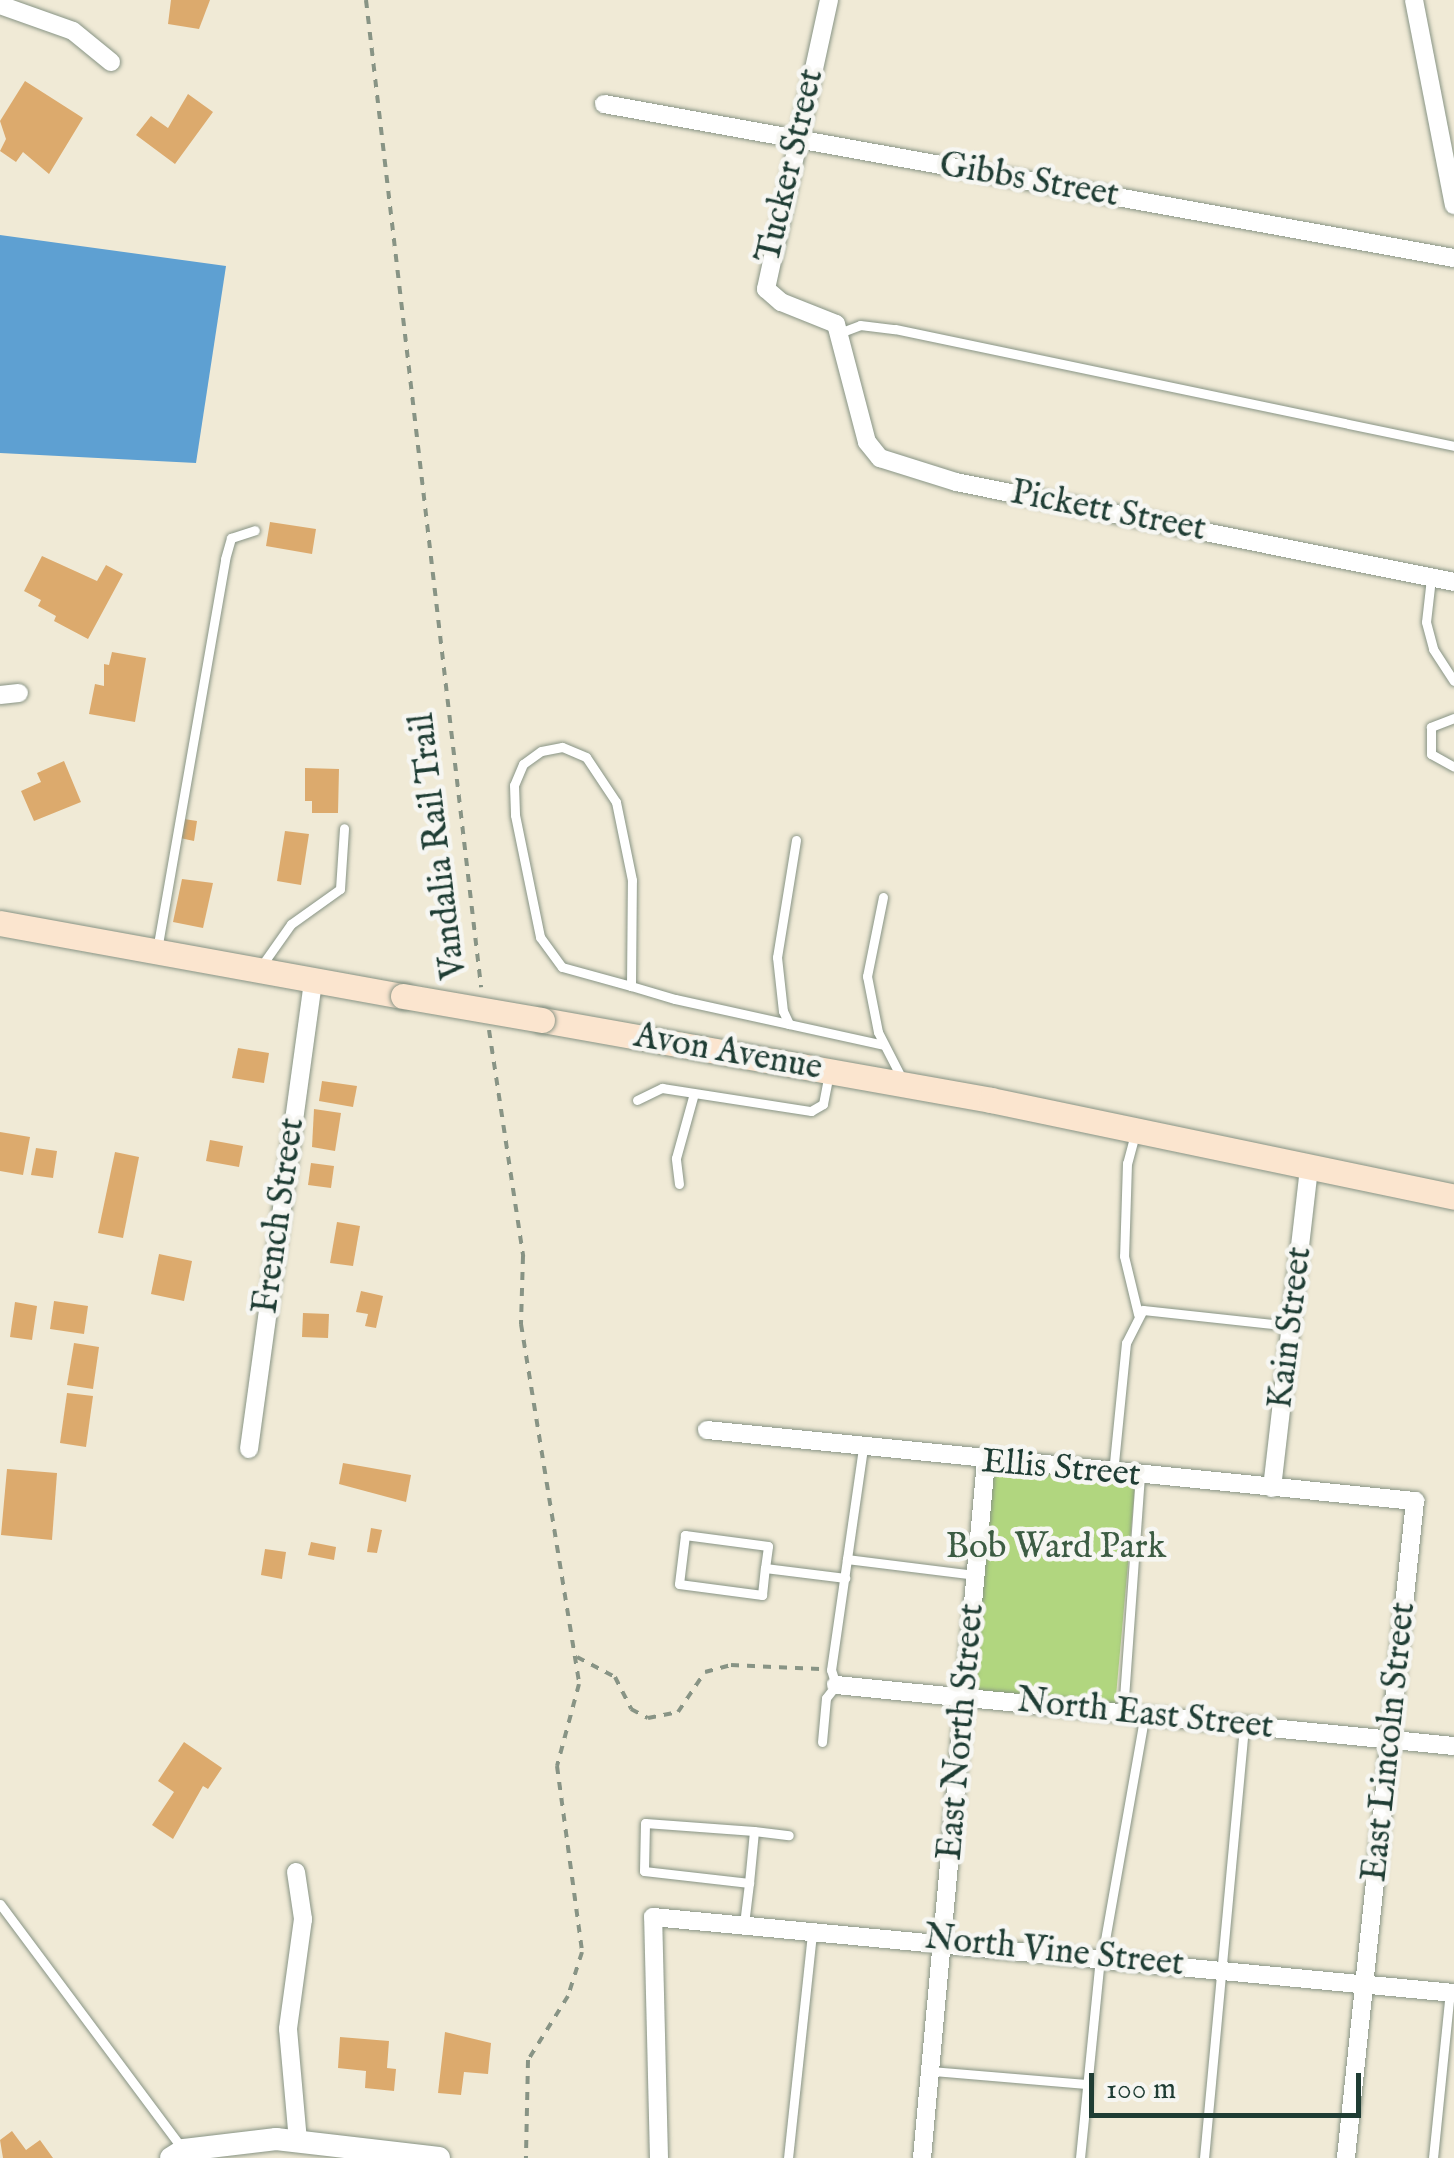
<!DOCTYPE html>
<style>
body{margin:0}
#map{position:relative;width:1454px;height:2158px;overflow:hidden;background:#f0ead6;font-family:"IM FELL English",serif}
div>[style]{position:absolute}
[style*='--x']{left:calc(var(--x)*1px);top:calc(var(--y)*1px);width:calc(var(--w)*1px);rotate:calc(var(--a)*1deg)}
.green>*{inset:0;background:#b1d67f}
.water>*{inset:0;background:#5ea0d2}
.building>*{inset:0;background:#dcaa6d}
.path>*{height:4px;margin-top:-2px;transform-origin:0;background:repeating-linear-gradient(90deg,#889485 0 8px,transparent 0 16px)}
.roads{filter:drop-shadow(0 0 2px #889485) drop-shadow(0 0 2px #889485)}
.service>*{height:9px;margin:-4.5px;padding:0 4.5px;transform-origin:4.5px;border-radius:4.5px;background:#fff}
.minor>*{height:18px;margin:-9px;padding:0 9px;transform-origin:9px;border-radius:9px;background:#fff}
.tertiary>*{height:22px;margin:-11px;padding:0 11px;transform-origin:11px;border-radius:11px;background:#fff}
.secondary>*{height:25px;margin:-12.5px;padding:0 12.5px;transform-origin:12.5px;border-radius:12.5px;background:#fbe5cf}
.bridges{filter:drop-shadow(0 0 2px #889485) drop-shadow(0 0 2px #889485)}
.secondary-bridge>*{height:25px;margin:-12.5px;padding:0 12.5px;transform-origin:12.5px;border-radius:12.5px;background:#fbe5cf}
span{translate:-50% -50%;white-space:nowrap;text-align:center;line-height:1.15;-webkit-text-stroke:9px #f6f6f2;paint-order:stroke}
.street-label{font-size:35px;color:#1f3d34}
.park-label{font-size:35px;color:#3c5c43}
.scale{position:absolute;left:1089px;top:2073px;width:272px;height:45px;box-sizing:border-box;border:5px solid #1f3d34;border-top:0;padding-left:12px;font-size:30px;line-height:35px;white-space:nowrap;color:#1f3d34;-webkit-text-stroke:8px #f6f6f2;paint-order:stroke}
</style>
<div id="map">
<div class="green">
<i style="clip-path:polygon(990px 1463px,1136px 1475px,1115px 1707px,973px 1691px)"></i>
</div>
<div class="water">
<i style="clip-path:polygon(0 235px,226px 266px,196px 463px,0 453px)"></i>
</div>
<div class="building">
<i style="clip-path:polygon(171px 0,210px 0,199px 29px,168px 24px)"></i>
<i style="clip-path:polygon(25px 81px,83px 118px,49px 174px,23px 152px,16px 162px,0 151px,6px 139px,0 121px)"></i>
<i style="clip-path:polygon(188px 94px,213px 112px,175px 164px,136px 135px,151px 116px,168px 128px)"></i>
<i style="clip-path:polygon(270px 522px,316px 529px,312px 554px,266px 546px)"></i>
<i style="clip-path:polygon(42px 556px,97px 581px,106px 565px,123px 574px,88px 639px,54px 621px,56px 616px,38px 606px,41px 600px,24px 591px)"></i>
<i style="clip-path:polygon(112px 652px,146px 658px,135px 722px,89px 714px,95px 684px,104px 686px,104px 664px,109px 665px)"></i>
<i style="clip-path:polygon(64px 761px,81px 802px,34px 821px,21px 791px,41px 782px,37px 773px)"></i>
<i style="clip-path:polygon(305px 768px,339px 769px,338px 813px,312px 813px,312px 801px,305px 801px)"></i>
<i style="clip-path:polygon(184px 819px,197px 821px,194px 841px,180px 838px)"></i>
<i style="clip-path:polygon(285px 831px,309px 834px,301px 885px,277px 881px)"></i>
<i style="clip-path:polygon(182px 879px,213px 883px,203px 928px,173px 922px)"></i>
<i style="clip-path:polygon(238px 1048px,269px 1053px,264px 1083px,232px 1078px)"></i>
<i style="clip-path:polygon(322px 1081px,357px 1086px,353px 1107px,319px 1101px)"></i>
<i style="clip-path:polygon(314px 1109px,341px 1113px,335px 1151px,312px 1147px)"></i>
<i style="clip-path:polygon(0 1132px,30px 1137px,23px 1175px,0 1171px)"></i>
<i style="clip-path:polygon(210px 1140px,243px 1146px,239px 1167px,206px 1161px)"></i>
<i style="clip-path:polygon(36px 1148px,57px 1151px,53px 1178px,31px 1175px)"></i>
<i style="clip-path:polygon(115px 1152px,139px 1157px,123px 1238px,98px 1233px)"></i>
<i style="clip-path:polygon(311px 1163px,334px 1166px,331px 1188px,308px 1185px)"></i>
<i style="clip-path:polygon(337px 1222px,360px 1226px,353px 1266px,330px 1263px)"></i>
<i style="clip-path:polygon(159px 1254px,192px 1261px,184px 1301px,151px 1294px)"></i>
<i style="clip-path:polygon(361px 1291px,383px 1296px,376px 1328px,365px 1326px,368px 1314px,356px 1312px)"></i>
<i style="clip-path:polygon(54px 1301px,88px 1306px,84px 1334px,50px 1329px)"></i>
<i style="clip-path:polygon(15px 1302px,37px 1306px,32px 1340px,10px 1337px)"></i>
<i style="clip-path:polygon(303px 1313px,329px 1314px,328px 1338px,302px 1337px)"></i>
<i style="clip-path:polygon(74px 1343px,99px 1347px,93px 1389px,67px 1385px)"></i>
<i style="clip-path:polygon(67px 1393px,93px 1396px,86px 1447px,60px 1443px)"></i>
<i style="clip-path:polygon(343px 1463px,411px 1475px,406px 1502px,339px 1484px)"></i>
<i style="clip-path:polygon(7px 1469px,57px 1473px,52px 1540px,1px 1535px)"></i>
<i style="clip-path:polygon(371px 1528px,382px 1530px,377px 1553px,367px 1552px)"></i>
<i style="clip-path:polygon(311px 1542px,336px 1547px,334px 1560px,308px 1555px)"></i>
<i style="clip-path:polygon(265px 1549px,286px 1552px,282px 1579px,261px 1575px)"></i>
<i style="clip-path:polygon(184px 1742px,222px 1768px,208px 1789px,203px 1786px,173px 1839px,152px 1825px,174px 1792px,158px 1781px)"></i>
<i style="clip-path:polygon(445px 2032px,491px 2043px,488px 2074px,464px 2072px,461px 2095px,438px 2093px)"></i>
<i style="clip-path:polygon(340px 2037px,389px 2041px,387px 2068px,396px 2069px,394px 2091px,365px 2088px,366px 2071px,338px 2068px)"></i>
<i style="clip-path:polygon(12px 2131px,26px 2150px,40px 2140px,53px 2158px,3px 2158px,0 2140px)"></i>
</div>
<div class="path">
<i style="--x:366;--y:0;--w:994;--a:83.35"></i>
<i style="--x:489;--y:1030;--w:229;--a:81.4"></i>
<i style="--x:523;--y:1256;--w:68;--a:91.7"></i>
<i style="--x:521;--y:1324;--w:365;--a:80.8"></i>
<i style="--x:579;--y:1684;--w:85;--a:105"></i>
<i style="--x:557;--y:1766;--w:188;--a:82.3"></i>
<i style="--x:582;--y:1952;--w:46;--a:107.7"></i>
<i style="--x:568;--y:1996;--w:75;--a:122"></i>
<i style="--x:528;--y:2060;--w:98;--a:91.2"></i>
<i style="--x:577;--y:1657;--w:43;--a:27.8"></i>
<i style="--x:615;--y:1677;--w:36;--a:63"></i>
<i style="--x:631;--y:1709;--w:19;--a:28"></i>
<i style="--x:648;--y:1718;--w:31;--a:-11"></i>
<i style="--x:678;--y:1712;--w:48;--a:-56"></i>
<i style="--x:705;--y:1672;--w:27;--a:-15"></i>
<i style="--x:731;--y:1665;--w:89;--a:2.6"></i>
</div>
<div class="roads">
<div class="service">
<i style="--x:842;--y:332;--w:19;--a:-21"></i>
<i style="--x:860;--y:325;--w:35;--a:7"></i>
<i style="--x:895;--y:329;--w:571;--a:11.82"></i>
<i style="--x:1431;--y:578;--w:44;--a:96.5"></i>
<i style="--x:1426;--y:622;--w:28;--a:75"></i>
<i style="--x:1433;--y:649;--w:38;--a:57"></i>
<i style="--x:1454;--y:718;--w:25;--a:159"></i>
<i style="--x:1431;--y:727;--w:27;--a:90"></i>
<i style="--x:1431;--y:754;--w:26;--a:29"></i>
<i style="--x:796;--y:840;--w:119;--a:99.2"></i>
<i style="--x:777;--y:957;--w:54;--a:83.7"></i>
<i style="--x:783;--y:1011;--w:14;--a:65"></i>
<i style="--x:789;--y:1024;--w:97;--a:12.5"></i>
<i style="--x:883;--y:897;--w:81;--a:101.4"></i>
<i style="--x:867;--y:976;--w:57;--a:78.9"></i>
<i style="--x:878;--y:1032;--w:53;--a:62.9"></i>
<i style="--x:157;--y:950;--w:397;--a:-80.1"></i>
<i style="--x:225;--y:559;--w:22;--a:-74"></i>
<i style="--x:231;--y:538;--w:25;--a:-18"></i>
<i style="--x:262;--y:965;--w:50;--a:-54.7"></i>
<i style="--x:291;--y:924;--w:60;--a:-35.5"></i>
<i style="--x:340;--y:889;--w:61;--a:-86.2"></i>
<i style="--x:631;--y:986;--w:106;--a:-89.5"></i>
<i style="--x:632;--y:880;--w:80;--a:-101.6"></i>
<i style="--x:616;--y:802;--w:54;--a:-123.7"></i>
<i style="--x:586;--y:757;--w:26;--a:-157"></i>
<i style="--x:562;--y:747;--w:21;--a:169"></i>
<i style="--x:541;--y:751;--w:22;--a:144"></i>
<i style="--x:523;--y:764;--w:23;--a:113"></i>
<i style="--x:514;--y:785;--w:30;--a:88"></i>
<i style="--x:515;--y:815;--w:125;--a:78.4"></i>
<i style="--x:540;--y:937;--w:37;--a:54"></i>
<i style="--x:562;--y:967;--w:72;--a:15.4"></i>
<i style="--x:631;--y:986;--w:46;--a:16.5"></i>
<i style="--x:675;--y:999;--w:117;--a:12.4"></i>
<i style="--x:637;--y:1100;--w:28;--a:-26"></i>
<i style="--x:662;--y:1088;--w:151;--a:8.8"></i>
<i style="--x:811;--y:1111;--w:14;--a:-30"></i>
<i style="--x:823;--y:1104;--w:31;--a:-79"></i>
<i style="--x:1135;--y:1134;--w:30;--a:105"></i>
<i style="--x:1127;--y:1163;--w:93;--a:91.8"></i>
<i style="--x:1124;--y:1256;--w:60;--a:76.4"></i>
<i style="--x:679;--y:1184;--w:26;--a:-97"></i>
<i style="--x:676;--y:1158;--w:67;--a:-74.5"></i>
<i style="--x:1113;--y:1473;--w:131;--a:-84.3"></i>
<i style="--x:1126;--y:1343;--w:37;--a:-63"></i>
<i style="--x:1143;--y:1310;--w:149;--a:6.2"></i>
<i style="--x:847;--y:1559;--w:112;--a:-81.8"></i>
<i style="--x:765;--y:1568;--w:22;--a:-82"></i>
<i style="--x:768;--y:1546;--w:84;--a:-172.5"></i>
<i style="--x:685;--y:1535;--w:49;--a:97"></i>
<i style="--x:679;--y:1584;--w:84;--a:7.5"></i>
<i style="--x:762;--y:1595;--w:27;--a:-84"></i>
<i style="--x:765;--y:1568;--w:81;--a:7.1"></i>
<i style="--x:1123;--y:1712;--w:237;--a:-85.9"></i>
<i style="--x:822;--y:1742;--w:44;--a:-84.8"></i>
<i style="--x:826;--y:1698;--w:16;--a:-52"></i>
<i style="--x:836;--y:1685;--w:16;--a:-108"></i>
<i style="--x:831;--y:1670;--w:112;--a:-81.8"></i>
<i style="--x:847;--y:1559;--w:130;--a:7.1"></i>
<i style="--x:754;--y:1831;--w:35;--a:7"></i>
<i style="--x:0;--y:1904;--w:304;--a:53.3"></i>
<i style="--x:744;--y:1924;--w:41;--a:-83"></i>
<i style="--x:749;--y:1883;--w:52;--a:-84.5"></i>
<i style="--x:754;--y:1831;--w:109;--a:-175.8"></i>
<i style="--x:645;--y:1823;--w:48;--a:91.2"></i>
<i style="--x:644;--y:1871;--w:106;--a:6.5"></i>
<i style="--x:1102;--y:1957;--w:247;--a:-80"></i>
<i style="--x:932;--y:2071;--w:156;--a:4.8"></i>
<i style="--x:788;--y:2158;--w:227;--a:-83.9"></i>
<i style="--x:1080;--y:2158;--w:202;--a:-84.3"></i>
<i style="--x:1204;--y:2158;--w:434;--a:-84.7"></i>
<i style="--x:1433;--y:2158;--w:167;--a:-84.2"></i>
</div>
<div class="minor">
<i style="--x:829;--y:0;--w:296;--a:102.3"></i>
<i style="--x:766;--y:289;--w:20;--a:41"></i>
<i style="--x:781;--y:302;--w:59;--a:21.8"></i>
<i style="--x:836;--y:324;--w:122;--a:75.3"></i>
<i style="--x:867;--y:442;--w:21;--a:51"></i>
<i style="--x:880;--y:458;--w:80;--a:17.5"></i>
<i style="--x:956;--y:482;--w:508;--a:11.35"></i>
<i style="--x:1414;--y:0;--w:209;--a:79"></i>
<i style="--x:0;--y:5;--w:77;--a:19.6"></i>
<i style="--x:73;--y:31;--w:49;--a:39.2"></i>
<i style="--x:604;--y:104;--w:864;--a:10.27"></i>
<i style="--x:0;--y:695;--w:19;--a:-6"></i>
<i style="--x:707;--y:1430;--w:712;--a:5.73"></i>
<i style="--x:1415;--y:1501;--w:661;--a:96"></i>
<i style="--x:249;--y:1449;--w:471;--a:-82.2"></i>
<i style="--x:1272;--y:1488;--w:321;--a:-83.4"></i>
<i style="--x:836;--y:1685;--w:621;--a:5.64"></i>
<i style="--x:296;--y:1872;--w:48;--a:81.5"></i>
<i style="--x:303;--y:1919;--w:111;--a:97.8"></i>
<i style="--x:288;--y:2029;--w:113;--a:84.9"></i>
<i style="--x:659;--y:2158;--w:241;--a:-91.4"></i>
<i style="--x:653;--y:1917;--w:805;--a:5.42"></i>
<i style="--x:922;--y:2158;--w:699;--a:-84.75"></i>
</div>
<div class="tertiary">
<i style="--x:171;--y:2158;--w:15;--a:-32"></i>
<i style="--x:184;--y:2150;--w:93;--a:-6.8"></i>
<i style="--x:276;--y:2139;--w:164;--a:6.6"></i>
</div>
<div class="secondary">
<i style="--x:0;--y:923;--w:410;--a:10.3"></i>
<i style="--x:542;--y:1020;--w:456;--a:10.1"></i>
<i style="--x:991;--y:1100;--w:473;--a:11.8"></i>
</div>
</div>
<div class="bridges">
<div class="secondary-bridge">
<i style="--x:403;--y:996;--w:141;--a:9.8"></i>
</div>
</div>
<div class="street-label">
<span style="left:791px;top:166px;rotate:-77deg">Tucker Street</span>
<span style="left:1029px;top:181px;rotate:10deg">Gibbs Street</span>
<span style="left:1108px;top:512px;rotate:11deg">Pickett Street</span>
<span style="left:439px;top:846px;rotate:-97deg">Vandalia Rail Trail</span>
<span style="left:728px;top:1053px;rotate:10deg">Avon Avenue</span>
<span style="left:280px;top:1216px;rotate:-82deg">French Street</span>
<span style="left:1291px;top:1328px;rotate:-83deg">Kain Street</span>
<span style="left:1061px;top:1469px;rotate:5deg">Ellis Street</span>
<span style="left:1145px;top:1715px;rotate:6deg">North East Street</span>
<span style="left:962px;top:1732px;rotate:-85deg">East North Street</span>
<span style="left:1390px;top:1742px;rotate:-84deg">East Lincoln Street</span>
<span style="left:1054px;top:1952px;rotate:6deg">North Vine Street</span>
</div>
<div class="park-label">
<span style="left:1056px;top:1548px">Bob Ward Park</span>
</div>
<div class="scale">100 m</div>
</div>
